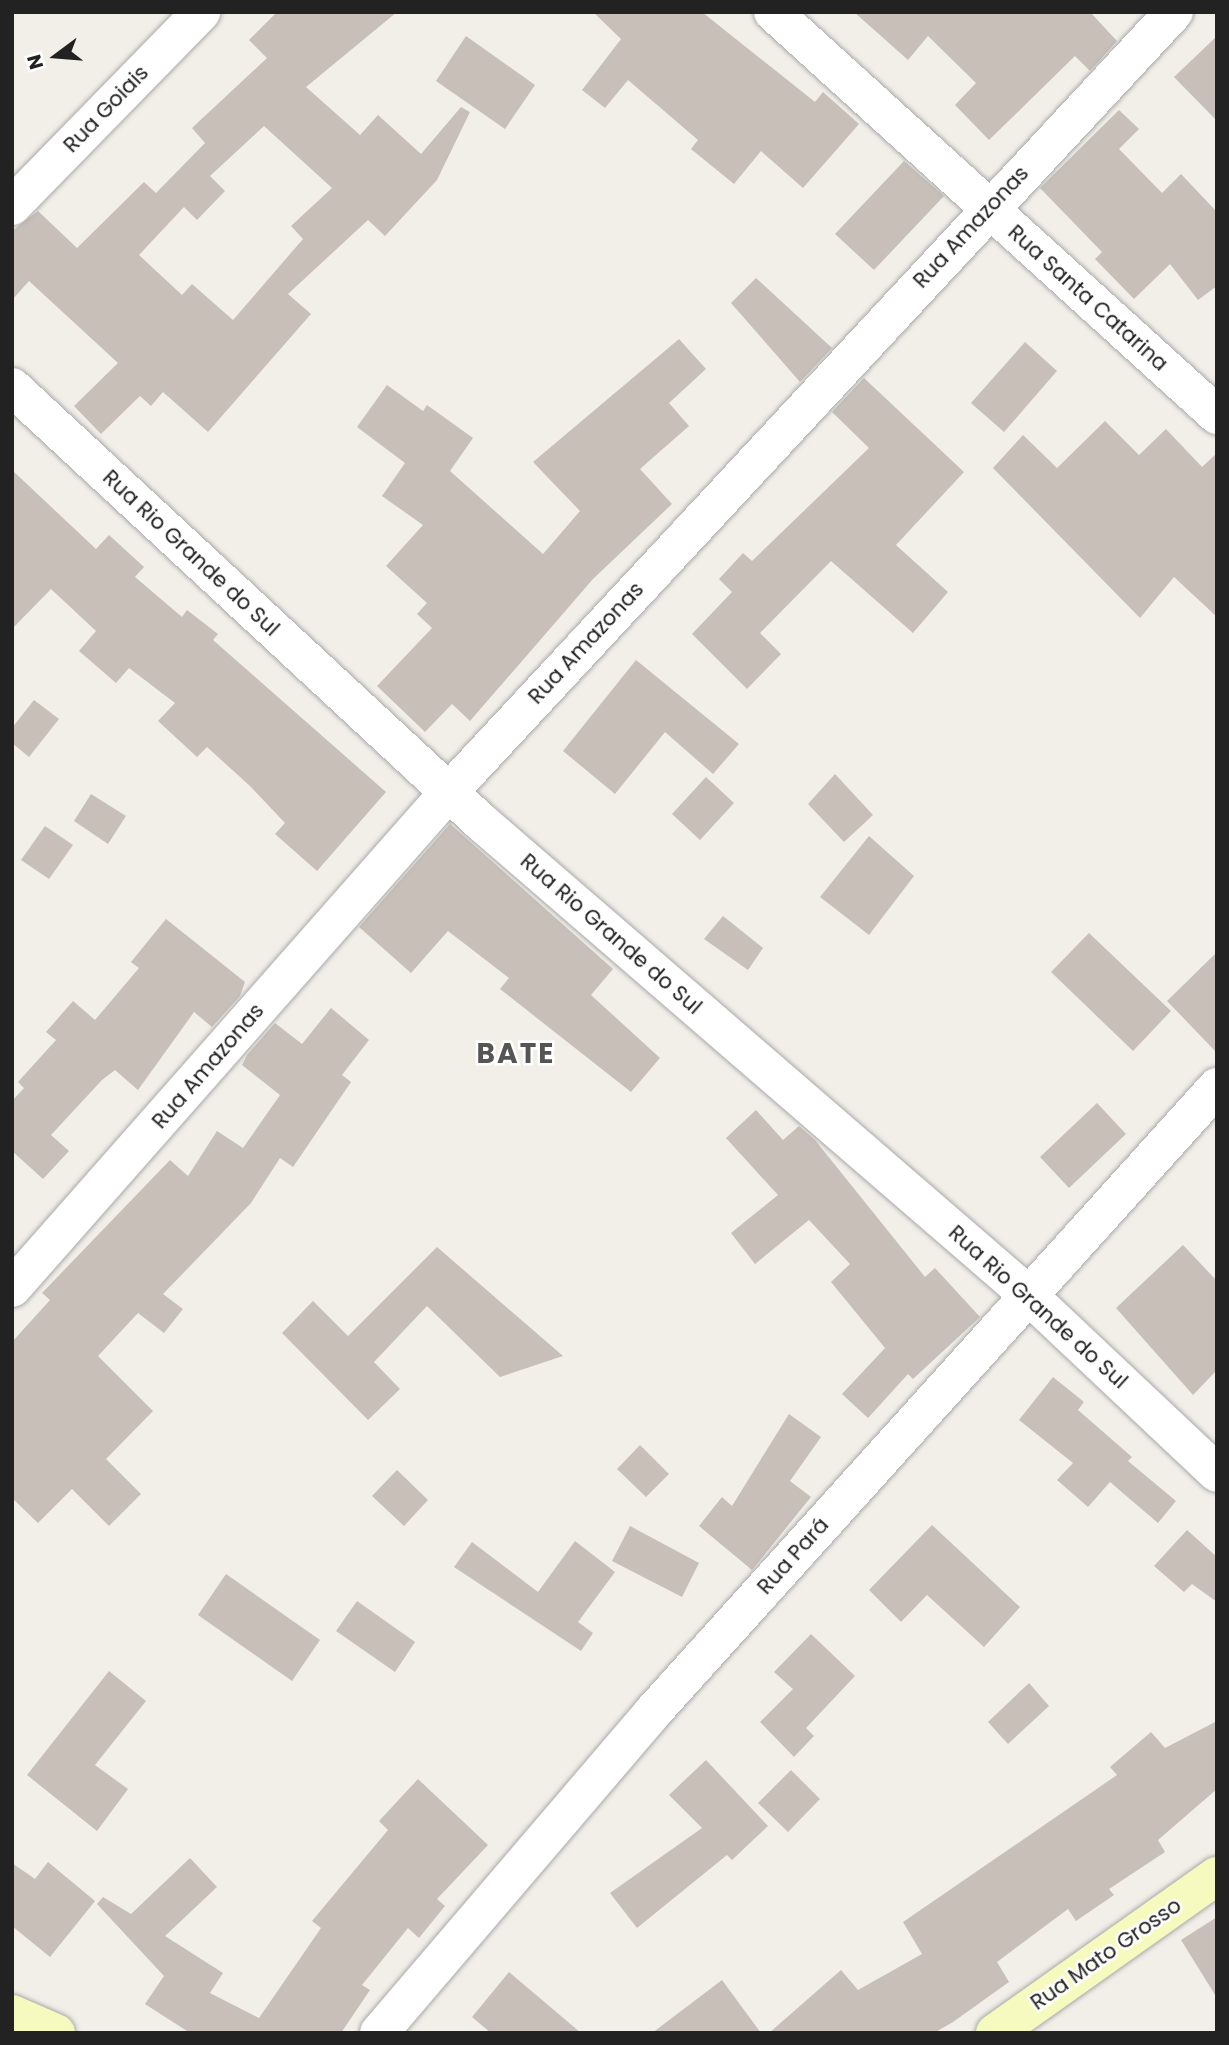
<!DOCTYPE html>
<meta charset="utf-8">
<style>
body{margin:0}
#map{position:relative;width:1229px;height:2045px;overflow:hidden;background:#f2efe9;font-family:Poppins,sans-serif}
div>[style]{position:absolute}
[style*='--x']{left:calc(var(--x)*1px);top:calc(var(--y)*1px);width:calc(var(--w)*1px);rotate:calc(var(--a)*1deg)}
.building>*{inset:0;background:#c7bfb8}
.roads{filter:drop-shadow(0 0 2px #a9a9a9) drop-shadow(0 0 2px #a9a9a9)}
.street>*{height:38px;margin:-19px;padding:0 19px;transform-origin:19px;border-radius:19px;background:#fff}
.secondary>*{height:38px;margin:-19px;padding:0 19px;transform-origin:19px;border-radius:19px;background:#f7fabf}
span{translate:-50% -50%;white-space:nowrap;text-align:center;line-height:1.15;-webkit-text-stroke:5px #fff;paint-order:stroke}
.street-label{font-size:21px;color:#222}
.district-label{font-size:28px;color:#555;font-weight:700;letter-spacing:2px}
.frame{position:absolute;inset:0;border:14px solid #222;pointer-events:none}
.north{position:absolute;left:21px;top:21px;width:70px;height:70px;-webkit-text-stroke:5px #fff;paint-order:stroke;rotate:254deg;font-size:19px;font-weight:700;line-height:28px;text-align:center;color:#222}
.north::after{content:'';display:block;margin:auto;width:24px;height:32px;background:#222;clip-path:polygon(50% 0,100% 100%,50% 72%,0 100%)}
</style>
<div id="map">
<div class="building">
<i style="clip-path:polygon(evenodd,277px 12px,397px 12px,306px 87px,360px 135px,378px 115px,421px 154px,461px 107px,470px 112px,437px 180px,385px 236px,368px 220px,288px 294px,311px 314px,208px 432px,163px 392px,151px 406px,140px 396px,101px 434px,74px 406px,118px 363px,29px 281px,12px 300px,12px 231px,38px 211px,77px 248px,144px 182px,156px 193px,205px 143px,192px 128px,267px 58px,249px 40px,277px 12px,264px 126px,332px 188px,291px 226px,303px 239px,233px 320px,192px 284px,182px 295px,139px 255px,184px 207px,197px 220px,225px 191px,210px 176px,264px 126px)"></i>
<i style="clip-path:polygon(593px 12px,702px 12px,815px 102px,823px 92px,859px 124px,803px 188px,761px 151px,734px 184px,691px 149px,698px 140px,628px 80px,605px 108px,582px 90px,621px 39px)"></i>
<i style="clip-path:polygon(854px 12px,1090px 12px,1117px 41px,1090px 71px,1075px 56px,989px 140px,955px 105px,976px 83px,928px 36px,908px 60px)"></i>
<i style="clip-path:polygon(466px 36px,535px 85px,505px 129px,436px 81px)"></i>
<i style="clip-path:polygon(1217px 36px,1217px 121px,1174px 77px)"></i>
<i style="clip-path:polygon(1119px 110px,1139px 129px,1119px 149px,1162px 193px,1181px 174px,1217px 212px,1217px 286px,1198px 300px,1170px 264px,1134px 299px,1095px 259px,1102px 252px,1040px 188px)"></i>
<i style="clip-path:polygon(904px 161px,944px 196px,874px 270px,835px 234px)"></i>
<i style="clip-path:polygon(756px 278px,832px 348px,800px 382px,731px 303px)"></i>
<i style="clip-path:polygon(679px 339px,706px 369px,669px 403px,689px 426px,640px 469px,672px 504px,593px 579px,470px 721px,452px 704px,425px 732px,377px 686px,432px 628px,417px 614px,427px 603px,386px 566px,423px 525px,382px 496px,405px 463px,357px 427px,387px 385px,423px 411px,427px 405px,473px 438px,450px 471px,543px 554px,580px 511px,533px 462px)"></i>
<i style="clip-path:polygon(1025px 342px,1057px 371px,1004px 432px,971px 403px)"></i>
<i style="clip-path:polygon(864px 378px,964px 472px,896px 545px,948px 592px,913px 633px,831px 561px,760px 633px,781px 654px,747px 689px,692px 634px,732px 592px,719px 579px,743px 553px,752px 561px,869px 448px,832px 412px)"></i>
<i style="clip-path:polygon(1105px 421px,1139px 455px,1166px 429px,1202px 467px,1217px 453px,1217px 617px,1174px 577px,1140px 618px,993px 468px,1023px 435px,1057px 468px)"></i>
<i style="clip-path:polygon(12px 470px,96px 549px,109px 535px,144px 567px,135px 577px,182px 617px,187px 610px,218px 634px,213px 640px,386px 792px,317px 871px,275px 834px,285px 823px,250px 786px,207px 747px,197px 757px,158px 721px,175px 703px,129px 668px,116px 683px,79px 651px,96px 631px,51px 589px,12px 629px)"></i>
<i style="clip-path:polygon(636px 660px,739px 744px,713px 774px,665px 732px,615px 794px,563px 751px)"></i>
<i style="clip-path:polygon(34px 700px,59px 719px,29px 757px,12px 743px,12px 728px)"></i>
<i style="clip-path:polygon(835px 774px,873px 815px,844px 842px,808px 804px)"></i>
<i style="clip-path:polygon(706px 777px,734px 803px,700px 840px,672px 814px)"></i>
<i style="clip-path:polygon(91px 794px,126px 816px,108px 844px,74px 821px)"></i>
<i style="clip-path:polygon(450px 824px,613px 969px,591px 995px,660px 1058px,631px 1092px,500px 989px,509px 978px,448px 931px,411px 973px,359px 927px)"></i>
<i style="clip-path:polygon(45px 826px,73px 845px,49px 879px,21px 860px)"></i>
<i style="clip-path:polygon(869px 836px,914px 876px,869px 935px,820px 897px)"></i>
<i style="clip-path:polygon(723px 916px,763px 948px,748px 970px,704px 939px)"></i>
<i style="clip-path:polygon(166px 919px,245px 982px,240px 996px,212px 1027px,194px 1012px,138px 1090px,115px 1070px,102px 1080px,51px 1135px,69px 1151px,43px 1179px,12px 1151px,12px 1101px,24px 1088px,18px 1082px,56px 1040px,46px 1032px,73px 1001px,95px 1020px,139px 968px,131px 962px)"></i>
<i style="clip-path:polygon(1089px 933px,1171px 1011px,1133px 1051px,1051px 972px)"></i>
<i style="clip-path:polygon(1217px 952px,1217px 1053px,1167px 1001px)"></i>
<i style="clip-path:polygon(331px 1008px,369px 1040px,342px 1075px,351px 1082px,293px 1167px,280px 1158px,251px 1203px,163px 1294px,183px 1309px,164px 1333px,138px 1313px,98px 1356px,153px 1411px,106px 1459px,141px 1494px,109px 1526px,72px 1489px,38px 1523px,12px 1498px,12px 1342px,50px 1300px,42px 1293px,170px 1160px,188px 1176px,217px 1131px,243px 1148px,280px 1095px,242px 1065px,247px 1055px,275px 1023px,302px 1044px)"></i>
<i style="clip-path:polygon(1097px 1103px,1126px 1134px,1069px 1188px,1040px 1157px)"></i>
<i style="clip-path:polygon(756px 1110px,783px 1140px,799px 1126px,815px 1140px,925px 1277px,935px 1268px,980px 1317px,913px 1379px,908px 1374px,868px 1418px,842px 1394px,885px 1348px,831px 1282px,850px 1264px,809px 1220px,755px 1264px,731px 1233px,778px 1195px,726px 1138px)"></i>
<i style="clip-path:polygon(1183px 1245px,1217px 1281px,1217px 1370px,1193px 1395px,1116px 1308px)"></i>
<i style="clip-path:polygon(437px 1247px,563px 1356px,500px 1377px,427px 1306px,374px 1362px,400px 1389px,368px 1420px,282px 1333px,313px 1301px,348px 1336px)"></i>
<i style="clip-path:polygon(1053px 1377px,1084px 1402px,1078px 1410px,1132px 1457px,1128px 1461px,1176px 1501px,1158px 1523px,1110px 1482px,1088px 1507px,1057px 1480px,1073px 1463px,1019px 1420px)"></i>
<i style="clip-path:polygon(789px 1414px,821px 1437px,790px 1481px,811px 1497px,752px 1570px,699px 1526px,722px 1497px,732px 1506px)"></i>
<i style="clip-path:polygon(640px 1445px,669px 1474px,646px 1497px,617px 1469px)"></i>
<i style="clip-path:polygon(397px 1470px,428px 1500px,404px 1526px,372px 1496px)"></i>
<i style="clip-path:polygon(932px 1525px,1020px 1607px,984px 1647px,927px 1595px,901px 1622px,869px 1590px)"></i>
<i style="clip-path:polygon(630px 1526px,699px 1563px,682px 1597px,612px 1561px)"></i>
<i style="clip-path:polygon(1187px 1530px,1217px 1557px,1217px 1602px,1192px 1584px,1184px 1592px,1154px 1566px)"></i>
<i style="clip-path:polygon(575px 1541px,615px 1572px,578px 1622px,593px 1633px,581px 1651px,454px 1567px,472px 1542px,538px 1592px)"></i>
<i style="clip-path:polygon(226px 1574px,320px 1640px,292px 1681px,198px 1615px)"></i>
<i style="clip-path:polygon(357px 1601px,415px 1642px,395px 1672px,336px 1631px)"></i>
<i style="clip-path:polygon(811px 1634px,855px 1676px,806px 1728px,814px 1736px,794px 1757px,760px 1722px,793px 1689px,774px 1672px)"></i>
<i style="clip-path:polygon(109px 1671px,146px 1701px,95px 1765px,128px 1789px,97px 1831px,27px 1775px)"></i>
<i style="clip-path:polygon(1029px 1683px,1049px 1706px,1008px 1744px,988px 1722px)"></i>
<i style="clip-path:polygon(1217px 1721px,1217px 1789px,1158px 1840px,1165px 1852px,1109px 1889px,1114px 1895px,1076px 1921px,1068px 1909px,997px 1962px,1009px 1982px,953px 2022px,934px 2033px,769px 2033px,841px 1970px,858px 1990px,922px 1954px,903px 1922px,1117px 1775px,1110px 1767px,1151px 1732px,1165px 1748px)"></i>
<i style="clip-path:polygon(706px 1760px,768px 1826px,732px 1860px,727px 1855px,637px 1928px,610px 1893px,702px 1828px,669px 1795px)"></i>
<i style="clip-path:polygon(791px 1770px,820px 1799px,788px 1832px,758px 1803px)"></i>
<i style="clip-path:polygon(418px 1779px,488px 1845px,437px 1899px,445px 1906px,419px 1938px,408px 1928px,362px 1985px,370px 1990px,341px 2033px,190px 2033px,145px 2004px,164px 1976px,97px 1904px,103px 1897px,131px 1914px,190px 1858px,217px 1887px,165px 1936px,223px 1973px,210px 1993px,259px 2018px,321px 1928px,312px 1921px,388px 1830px,379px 1821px)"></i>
<i style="clip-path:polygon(48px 1862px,95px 1901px,50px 1957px,12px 1926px,12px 1863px,35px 1879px)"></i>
<i style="clip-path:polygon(1217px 1917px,1217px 1998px,1181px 1940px)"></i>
<i style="clip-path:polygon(509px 1972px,581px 2033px,491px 2033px,472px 2017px)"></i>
<i style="clip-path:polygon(722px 1980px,761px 2033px,652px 2033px)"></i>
</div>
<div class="roads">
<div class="street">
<i style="--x:773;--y:12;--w:600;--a:42.23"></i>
<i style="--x:12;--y:206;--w:271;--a:-45.7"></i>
<i style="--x:12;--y:387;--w:640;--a:42.85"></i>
<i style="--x:481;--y:822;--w:720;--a:40.83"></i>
<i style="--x:1026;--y:1293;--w:262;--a:43.3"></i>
<i style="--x:12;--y:1288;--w:660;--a:-48.63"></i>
<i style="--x:448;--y:793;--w:1066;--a:-47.09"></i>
<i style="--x:379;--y:2033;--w:422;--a:-49.5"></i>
<i style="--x:653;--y:1712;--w:842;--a:-47.94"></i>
</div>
<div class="secondary">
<i style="--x:12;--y:2014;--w:48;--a:23.4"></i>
<i style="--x:995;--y:2033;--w:272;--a:-35.3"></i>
</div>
</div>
<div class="street-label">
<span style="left:106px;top:109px;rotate:-46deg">Rua Goiais</span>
<span style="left:971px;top:227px;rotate:-47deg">Rua Amazonas</span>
<span style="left:1088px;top:298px;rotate:42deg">Rua Santa Catarina</span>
<span style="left:191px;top:553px;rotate:43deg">Rua Rio Grande do Sul</span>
<span style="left:586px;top:643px;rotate:-47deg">Rua Amazonas</span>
<span style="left:611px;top:934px;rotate:41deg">Rua Rio Grande do Sul</span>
<span style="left:208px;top:1066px;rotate:-49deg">Rua Amazonas</span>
<span style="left:1038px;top:1307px;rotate:42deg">Rua Rio Grande do Sul</span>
<span style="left:793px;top:1556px;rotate:-48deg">Rua Pará</span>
<span style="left:1106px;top:1954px;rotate:-35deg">Rua Mato Grosso</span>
</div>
<div class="district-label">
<span style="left:516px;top:1054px">BATE</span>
</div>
<div class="frame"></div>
<div class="north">N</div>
</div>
